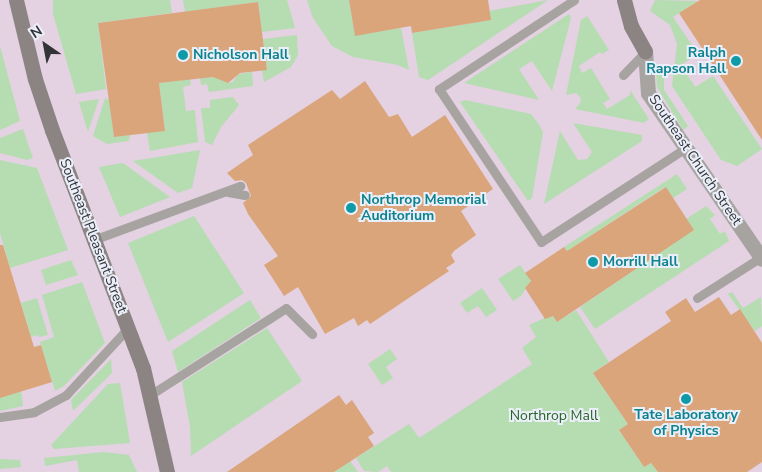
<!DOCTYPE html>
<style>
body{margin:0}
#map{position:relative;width:762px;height:472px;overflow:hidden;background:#dee1eb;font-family:"Nunito Sans",sans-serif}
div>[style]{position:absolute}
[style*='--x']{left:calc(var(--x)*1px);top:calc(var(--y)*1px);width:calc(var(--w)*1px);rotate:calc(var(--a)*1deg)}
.education>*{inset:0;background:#e4d1e2}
.green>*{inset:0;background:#b5ddb1}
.building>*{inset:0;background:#daa57b}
.lane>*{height:9px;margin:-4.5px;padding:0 4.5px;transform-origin:4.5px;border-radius:4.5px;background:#a7a3a1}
.street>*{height:15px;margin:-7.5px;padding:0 7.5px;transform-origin:7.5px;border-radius:7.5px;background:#a7a3a1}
.secondary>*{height:15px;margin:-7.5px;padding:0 7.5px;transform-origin:7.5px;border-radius:7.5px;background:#8b8482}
.dots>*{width:14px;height:14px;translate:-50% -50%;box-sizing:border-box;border:2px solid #ebeff9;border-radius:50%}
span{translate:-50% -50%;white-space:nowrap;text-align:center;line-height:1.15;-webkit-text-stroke:4px #ebeff9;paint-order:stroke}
.culture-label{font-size:14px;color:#0d838f;font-weight:700}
.right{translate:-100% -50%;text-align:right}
.left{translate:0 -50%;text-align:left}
.street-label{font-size:14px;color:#323337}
.park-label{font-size:14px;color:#286425}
.north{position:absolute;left:20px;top:20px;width:50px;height:50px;-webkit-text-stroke:4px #ebeff9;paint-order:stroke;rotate:327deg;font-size:14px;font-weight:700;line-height:20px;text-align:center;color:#323337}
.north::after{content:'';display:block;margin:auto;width:18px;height:22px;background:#323337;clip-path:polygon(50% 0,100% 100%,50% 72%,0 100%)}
</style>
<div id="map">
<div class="education">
<i style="clip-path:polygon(0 0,762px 0,762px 472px,0 472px)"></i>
</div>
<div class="green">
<i style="clip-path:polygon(53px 0,170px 0,172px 13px,98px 23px,106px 89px,76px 94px,53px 14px)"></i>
<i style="clip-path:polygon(183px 0,287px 0,295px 28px,262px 32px,258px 2px,185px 12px)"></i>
<i style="clip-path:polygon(307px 0,349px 0,355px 35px,401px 28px,409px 70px,398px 65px,353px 57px,332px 46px,313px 18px)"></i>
<i style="clip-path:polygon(548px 0,428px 80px,419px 77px,412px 33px,490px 20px,489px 11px)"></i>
<i style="clip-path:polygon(655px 0,698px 1px,673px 17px,698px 54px,681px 65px,695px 87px,713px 76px,762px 149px,737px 166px,721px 160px,672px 86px,677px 44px,670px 25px,650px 11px)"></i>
<i style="clip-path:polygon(569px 14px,571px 18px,552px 91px,532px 61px,519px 69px,539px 100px,464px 83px)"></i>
<i style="clip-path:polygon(587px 16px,609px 50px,602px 54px,600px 52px,579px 66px,582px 73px,591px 68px,610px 99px,603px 103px,607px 109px,630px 95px,630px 90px,649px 119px,644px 123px,575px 109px,581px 102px,580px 97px,576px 93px,566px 95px,581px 20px)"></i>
<i style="clip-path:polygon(297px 35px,298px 55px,291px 67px,264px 82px,262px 70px,267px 70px,263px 39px)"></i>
<i style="clip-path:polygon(0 46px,20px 121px,0 130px)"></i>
<i style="clip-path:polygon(664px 65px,664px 90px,688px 126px,683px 130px,657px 87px,656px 70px)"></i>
<i style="clip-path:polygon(252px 72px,253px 86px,209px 92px,207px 84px,201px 85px,200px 78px,215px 77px,228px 83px,233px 82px,238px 74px)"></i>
<i style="clip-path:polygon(190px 79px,191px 85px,183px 87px,186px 111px,195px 110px,198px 142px,150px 151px,147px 133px,165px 130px,159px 83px)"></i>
<i style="clip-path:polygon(233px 97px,239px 105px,221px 127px,212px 145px,205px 142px,201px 108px,210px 108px,210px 100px)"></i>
<i style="clip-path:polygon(105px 98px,109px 100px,114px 137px,130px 135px,129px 141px,107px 144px,93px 136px)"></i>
<i style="clip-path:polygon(99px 99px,88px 132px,79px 102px)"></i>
<i style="clip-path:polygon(465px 100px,531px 114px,538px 123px,543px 132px,532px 198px,528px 201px,460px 102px)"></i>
<i style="clip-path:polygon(573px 123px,642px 135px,642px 141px,544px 204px,560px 131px,578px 160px,587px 159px,592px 152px)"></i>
<i style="clip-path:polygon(23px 129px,33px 158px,27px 160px,0 153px,0 138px)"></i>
<i style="clip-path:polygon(200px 150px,192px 188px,178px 193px,133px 161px)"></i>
<i style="clip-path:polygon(0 160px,37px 168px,68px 250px,10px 268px,0 233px)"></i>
<i style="clip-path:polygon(123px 163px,170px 197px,120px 217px,99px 167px)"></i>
<i style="clip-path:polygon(677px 174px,687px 189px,673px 198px,665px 187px,567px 251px,564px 247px)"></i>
<i style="clip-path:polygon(706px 206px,715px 215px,710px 219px,720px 234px,725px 231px,729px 241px,595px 329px,580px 307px,693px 230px,686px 219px)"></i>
<i style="clip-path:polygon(194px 216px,244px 293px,168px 342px,128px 243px)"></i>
<i style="clip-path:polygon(71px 260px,78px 275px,46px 285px,41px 270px)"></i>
<i style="clip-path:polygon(520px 265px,531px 281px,521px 296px,513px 301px,498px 279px)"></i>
<i style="clip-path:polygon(82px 282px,105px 343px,64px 386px,55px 391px,40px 342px,54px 337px,42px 295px)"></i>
<i style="clip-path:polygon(482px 288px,497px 310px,486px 317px,478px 306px,467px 313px,460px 303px)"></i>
<i style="clip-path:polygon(732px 292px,743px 308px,761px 297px,762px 326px,755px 331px,728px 294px)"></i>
<i style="clip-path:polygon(37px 298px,48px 335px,39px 337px,38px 335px,31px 337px,21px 303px)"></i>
<i style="clip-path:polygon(250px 300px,261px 318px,178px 372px,172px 351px)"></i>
<i style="clip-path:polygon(576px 310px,609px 362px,593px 373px,628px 424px,619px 430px,644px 467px,651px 463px,658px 472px,391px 472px,387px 466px,378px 472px,364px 471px,356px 458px,409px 424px,419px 438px,532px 364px,522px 348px,536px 337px,529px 325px,549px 316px,553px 316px,557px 322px)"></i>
<i style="clip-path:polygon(267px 328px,302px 381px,191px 456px,190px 427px,182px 382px)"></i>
<i style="clip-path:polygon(390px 349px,397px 359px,386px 367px,393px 378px,382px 385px,368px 364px)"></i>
<i style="clip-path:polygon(111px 359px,112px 373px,73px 411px,71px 400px)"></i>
<i style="clip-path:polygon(120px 383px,130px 443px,54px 449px,51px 445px,108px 384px)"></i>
<i style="clip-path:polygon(21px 391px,23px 406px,0 411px,0 395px)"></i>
<i style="clip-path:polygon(103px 452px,129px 455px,137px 472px,79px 472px,77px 460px,45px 466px,44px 458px)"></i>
<i style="clip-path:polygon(0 459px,20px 460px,21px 467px,0 469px)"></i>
<i style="clip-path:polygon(350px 461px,358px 472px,334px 472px)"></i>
</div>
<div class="building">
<i style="clip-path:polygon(349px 0,488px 0,491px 20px,412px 33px,411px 26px,355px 36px)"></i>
<i style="clip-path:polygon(700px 0,762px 0,762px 140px,679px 13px)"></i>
<i style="clip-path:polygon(258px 2px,267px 70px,240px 73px,228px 83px,213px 77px,159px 83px,165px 131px,114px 137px,98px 23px)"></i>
<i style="clip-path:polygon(365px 81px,389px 117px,398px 114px,412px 137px,445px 115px,493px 189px,461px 211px,476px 235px,454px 251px,451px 255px,455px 262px,446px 268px,449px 271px,370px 324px,367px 320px,358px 326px,354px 318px,325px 334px,298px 287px,284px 296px,264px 265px,278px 256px,248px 214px,243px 203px,251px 196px,246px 183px,242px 180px,235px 181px,227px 173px,253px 155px,248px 145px,332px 90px,340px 99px)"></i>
<i style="clip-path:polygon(666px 187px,694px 230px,557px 322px,553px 316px,545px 319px,525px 288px,531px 281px,525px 273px,564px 247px,567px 251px)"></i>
<i style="clip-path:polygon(0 245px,3px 245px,34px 347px,41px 345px,52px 382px,0 398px)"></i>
<i style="clip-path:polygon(719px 297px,731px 315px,740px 309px,762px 343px,762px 462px,747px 472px,658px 472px,651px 463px,644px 467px,619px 430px,628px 424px,593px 373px,671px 321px,665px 312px,686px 298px,695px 312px)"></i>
<i style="clip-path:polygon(339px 395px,346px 405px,352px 400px,374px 433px,368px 437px,374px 446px,334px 472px,227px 472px)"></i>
</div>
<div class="lane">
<i style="--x:574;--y:0;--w:162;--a:146.6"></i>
<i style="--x:439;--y:89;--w:184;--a:56.3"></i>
<i style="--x:541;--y:242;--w:173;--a:-33"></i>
<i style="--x:623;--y:75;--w:32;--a:-46"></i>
<i style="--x:228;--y:192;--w:17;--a:10"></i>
<i style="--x:93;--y:240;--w:157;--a:-20.2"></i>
<i style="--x:697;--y:298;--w:76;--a:-32.6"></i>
<i style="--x:150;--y:395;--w:161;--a:-32.6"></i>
<i style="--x:286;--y:308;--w:37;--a:45"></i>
<i style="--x:0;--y:417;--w:34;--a:-8"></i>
<i style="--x:34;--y:412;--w:36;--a:-28"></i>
<i style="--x:66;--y:395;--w:91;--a:-47.2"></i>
</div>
<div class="street">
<i style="--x:645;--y:51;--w:42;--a:85.9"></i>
<i style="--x:648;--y:93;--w:201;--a:55.5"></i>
</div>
<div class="secondary">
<i style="--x:16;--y:0;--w:81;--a:76.5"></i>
<i style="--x:35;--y:79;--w:54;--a:71.6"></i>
<i style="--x:52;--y:130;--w:255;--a:69.1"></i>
<i style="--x:143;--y:368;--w:107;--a:77"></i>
<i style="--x:624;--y:0;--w:27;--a:75"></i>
<i style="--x:631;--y:26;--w:29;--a:61"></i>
</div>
<div class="dots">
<i style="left:183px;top:55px;background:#0f9aa8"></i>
<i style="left:736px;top:61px;background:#0f9aa8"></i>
<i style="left:351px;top:208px;background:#0f9aa8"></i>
<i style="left:593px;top:262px;background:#0f9aa8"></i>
<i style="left:686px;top:399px;background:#0f9aa8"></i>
</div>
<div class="culture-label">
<span class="right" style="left:726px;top:61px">Ralph<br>Rapson Hall</span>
<span class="left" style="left:193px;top:55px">Nicholson Hall</span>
<span class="left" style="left:361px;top:208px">Northrop Memorial<br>Auditorium</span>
<span class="left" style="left:603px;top:262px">Morrill Hall</span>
<span style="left:686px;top:423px">Tate Laboratory<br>of Physics</span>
</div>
<div class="street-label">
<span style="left:695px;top:160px;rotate:56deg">Southeast Church Street</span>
<span style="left:93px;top:236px;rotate:69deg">Southeast Pleasant Street</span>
</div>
<div class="park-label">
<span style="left:554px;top:416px">Northrop Mall</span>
</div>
<div class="north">N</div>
</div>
